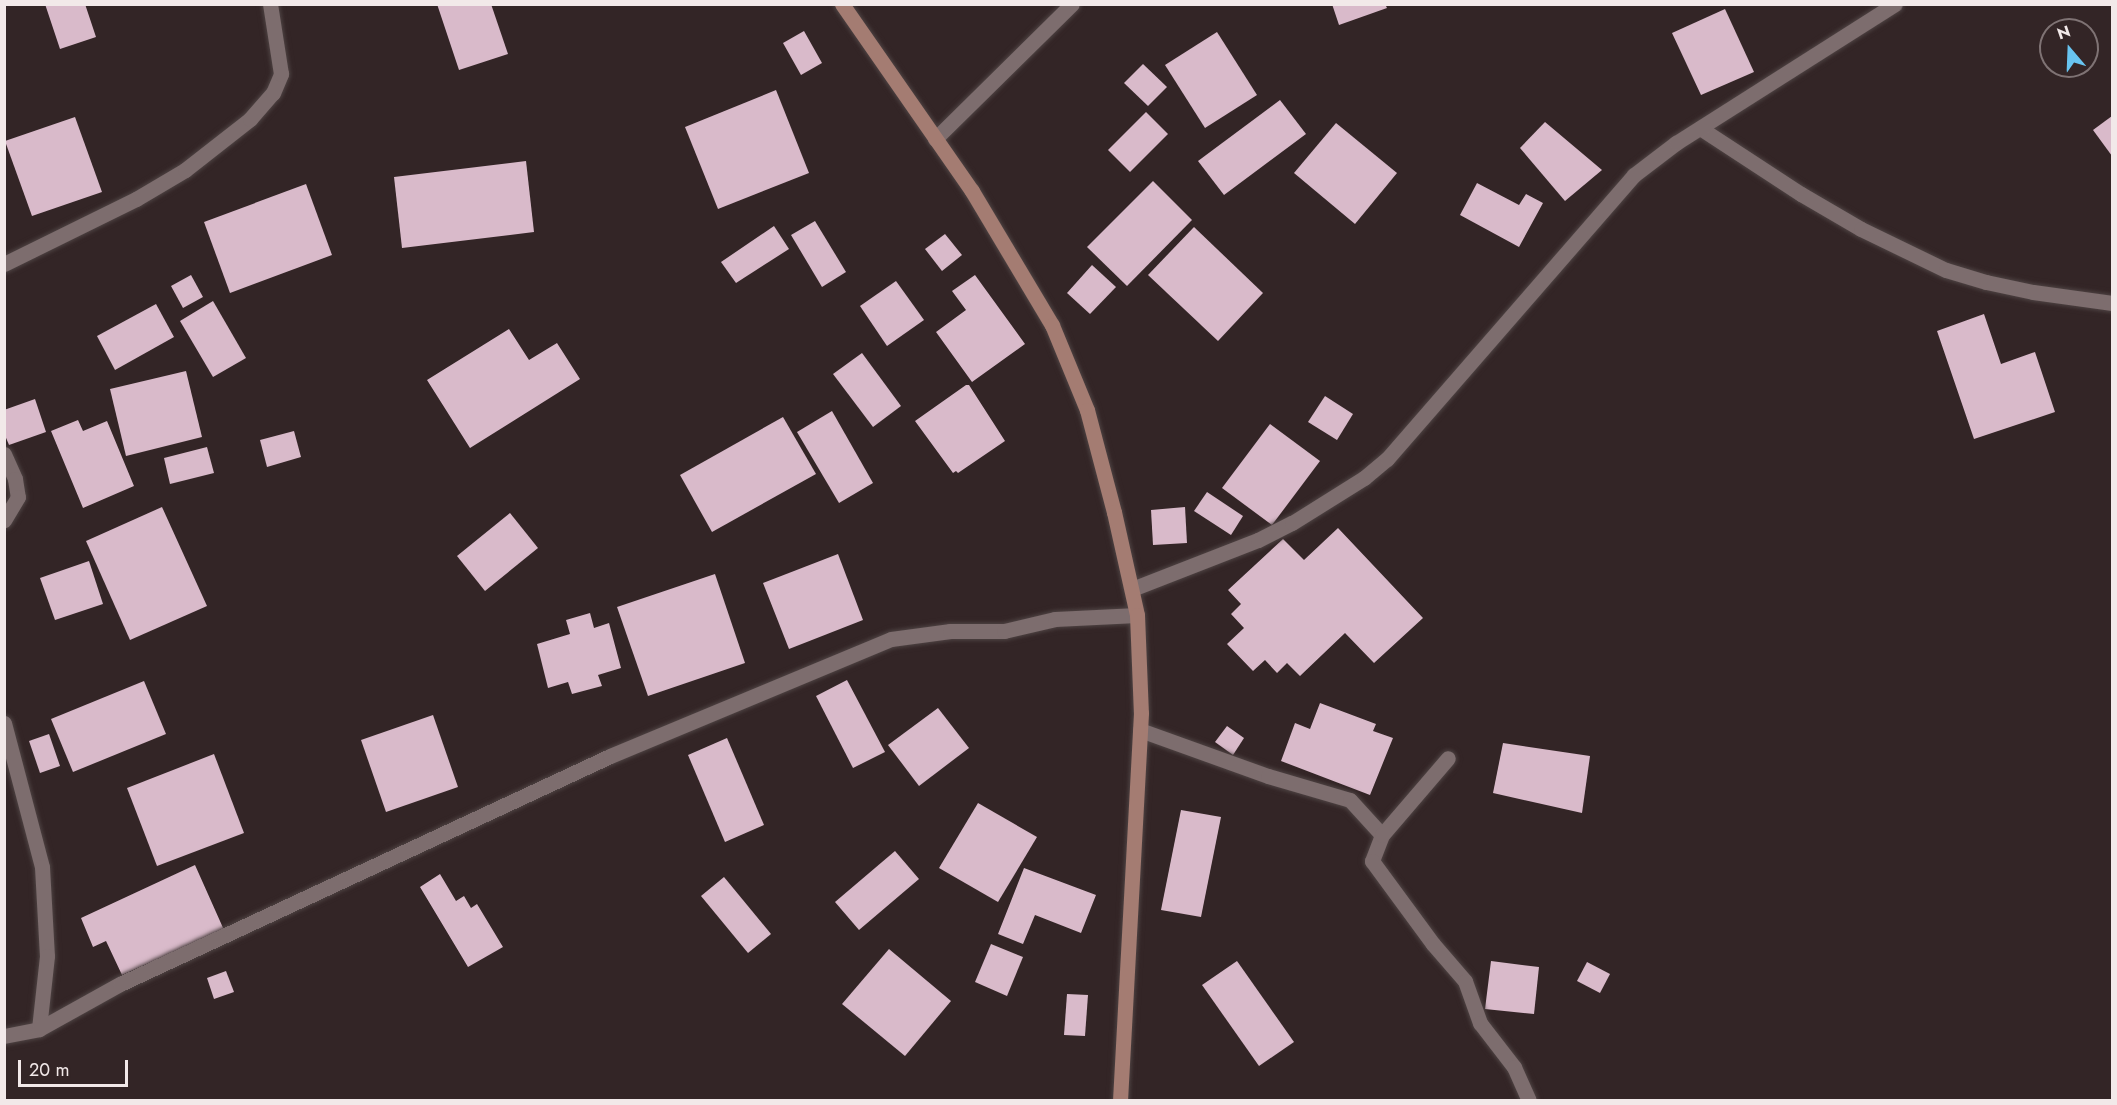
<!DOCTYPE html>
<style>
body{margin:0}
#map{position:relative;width:2117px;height:1105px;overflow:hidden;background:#332526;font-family:Jost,sans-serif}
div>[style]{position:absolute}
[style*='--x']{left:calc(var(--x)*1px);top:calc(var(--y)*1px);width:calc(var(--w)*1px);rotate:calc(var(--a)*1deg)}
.building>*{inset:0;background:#d9baca}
.roads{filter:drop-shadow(0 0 2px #4e4343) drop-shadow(0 0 2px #4e4343)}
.street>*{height:15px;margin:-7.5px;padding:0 7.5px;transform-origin:7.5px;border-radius:7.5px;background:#7d6d6e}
.secondary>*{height:15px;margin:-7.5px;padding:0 7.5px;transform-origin:7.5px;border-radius:7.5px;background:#a47c72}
span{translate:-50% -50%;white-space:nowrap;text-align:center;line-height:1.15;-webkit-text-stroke:6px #332526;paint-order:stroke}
.frame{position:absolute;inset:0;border:6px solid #f2e9e9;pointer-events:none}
.north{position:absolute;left:2039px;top:18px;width:60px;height:60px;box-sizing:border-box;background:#332526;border:2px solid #7f7374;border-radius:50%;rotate:341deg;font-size:16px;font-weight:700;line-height:24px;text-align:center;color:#f2e9e9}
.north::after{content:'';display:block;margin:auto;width:21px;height:27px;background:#68c4f0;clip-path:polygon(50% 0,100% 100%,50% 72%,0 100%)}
.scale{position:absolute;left:18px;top:1060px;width:110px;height:27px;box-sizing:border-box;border:3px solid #f2e9e9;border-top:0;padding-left:8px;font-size:18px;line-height:21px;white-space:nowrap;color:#f2e9e9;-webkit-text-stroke:4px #332526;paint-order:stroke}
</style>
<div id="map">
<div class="building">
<i style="clip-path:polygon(45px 4px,85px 4px,96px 37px,60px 49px)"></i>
<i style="clip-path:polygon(437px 4px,491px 4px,508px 54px,459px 70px)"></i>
<i style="clip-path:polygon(1332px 4px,1385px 4px,1387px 8px,1339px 25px)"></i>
<i style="clip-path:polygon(1725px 9px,1754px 72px,1701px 95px,1672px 33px)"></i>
<i style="clip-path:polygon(804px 31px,822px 63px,801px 75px,783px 43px)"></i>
<i style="clip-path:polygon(1217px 32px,1257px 95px,1205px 128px,1165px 65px)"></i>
<i style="clip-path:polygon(1143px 64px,1167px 87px,1148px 106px,1124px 83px)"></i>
<i style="clip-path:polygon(776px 90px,809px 173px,718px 209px,685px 127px)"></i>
<i style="clip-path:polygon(1280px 100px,1306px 134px,1224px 195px,1198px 161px)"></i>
<i style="clip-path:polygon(1146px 112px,1168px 134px,1130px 172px,1108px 150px)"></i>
<i style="clip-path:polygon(2112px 116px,2112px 156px,2093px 130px)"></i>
<i style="clip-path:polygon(75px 117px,102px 192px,32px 216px,5px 141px)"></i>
<i style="clip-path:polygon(1545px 122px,1602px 170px,1565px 201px,1520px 148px)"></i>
<i style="clip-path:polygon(1336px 123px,1397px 173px,1355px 224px,1294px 173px)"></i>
<i style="clip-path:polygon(526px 161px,534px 232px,402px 248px,394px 177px)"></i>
<i style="clip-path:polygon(1153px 181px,1192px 220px,1127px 286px,1087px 247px)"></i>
<i style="clip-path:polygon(1477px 183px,1519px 205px,1526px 194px,1543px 203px,1519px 247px,1460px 215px)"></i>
<i style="clip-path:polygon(306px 184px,332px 255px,230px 293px,204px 222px)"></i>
<i style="clip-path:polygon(815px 221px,846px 272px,822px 287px,791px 235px)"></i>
<i style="clip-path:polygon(774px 226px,789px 249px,736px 283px,721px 262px)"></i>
<i style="clip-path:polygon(1194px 227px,1263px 293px,1218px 341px,1148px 275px)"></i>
<i style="clip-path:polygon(945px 234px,962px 255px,942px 271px,925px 249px)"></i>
<i style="clip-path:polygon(1092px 265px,1116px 287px,1090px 314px,1067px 293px)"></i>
<i style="clip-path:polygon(191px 275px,203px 297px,183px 308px,171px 286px)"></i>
<i style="clip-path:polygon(975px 275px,1025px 344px,972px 382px,936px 332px,966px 310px,952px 291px)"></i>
<i style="clip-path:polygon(896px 281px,924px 320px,887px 346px,860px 306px)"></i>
<i style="clip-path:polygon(213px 301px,246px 358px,213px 377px,180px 321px)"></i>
<i style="clip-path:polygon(156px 304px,174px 337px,115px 370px,97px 336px)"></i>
<i style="clip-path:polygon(1984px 314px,2001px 364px,2035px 352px,2055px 412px,1974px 439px,1937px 331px)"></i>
<i style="clip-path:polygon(509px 329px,529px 360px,557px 343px,580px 379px,470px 448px,427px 380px)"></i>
<i style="clip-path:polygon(862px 353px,901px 406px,873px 427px,833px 374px)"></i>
<i style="clip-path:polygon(186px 371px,202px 437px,126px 456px,110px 389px)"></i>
<i style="clip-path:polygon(966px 385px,969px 385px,1005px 441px,958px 473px,956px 471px,953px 473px,915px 421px)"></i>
<i style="clip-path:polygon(1325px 396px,1353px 414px,1337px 440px,1308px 422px)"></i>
<i style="clip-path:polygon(35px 399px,46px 432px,9px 445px,4px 433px,4px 410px)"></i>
<i style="clip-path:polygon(832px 411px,873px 483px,839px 503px,797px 432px)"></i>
<i style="clip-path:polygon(783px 417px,816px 474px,712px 532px,680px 475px)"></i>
<i style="clip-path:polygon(78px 420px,83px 431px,107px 421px,134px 486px,83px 508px,51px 431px)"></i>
<i style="clip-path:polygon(1270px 424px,1320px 461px,1272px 525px,1222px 488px)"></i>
<i style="clip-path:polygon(294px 431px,301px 457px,267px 467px,260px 440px)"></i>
<i style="clip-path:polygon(207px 447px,214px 473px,170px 484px,164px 458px)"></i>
<i style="clip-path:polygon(1207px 492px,1243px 516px,1231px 535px,1194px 511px)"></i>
<i style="clip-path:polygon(162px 507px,207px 606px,130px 640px,86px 541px)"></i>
<i style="clip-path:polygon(1185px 507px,1187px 543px,1153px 545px,1151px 510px)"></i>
<i style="clip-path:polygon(510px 513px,538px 548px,485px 591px,457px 556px)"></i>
<i style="clip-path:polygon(1338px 528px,1423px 618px,1374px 663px,1345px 633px,1300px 676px,1287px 663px,1277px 673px,1265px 660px,1253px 671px,1227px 644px,1244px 628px,1231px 614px,1241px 604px,1228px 590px,1283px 539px,1304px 560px)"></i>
<i style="clip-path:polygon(838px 554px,863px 620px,789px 649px,763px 583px)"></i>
<i style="clip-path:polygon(89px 561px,103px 604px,55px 620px,40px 578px)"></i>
<i style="clip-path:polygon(715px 574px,745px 663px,648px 696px,617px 607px)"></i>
<i style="clip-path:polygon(590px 613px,594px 628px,609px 623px,621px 668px,598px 675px,602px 686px,572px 694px,568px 682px,548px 688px,537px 644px,570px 634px,566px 620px)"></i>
<i style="clip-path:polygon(847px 680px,885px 752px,853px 768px,816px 696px)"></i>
<i style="clip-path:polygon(144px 681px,166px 734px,73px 772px,51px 719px)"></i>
<i style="clip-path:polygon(1320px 703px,1376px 724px,1373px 731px,1393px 738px,1370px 795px,1281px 761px,1295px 723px,1310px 729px)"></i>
<i style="clip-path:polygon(938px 708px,969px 748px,919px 786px,888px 745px)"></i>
<i style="clip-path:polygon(433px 715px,458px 787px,386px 812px,361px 740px)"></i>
<i style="clip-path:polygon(1227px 726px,1244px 738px,1233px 755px,1215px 742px)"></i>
<i style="clip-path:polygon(49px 734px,60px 766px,40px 773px,29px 741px)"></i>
<i style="clip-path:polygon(727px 738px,764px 825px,725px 842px,688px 755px)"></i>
<i style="clip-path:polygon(1503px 743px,1590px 756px,1582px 813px,1493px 793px)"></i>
<i style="clip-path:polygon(214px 754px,244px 833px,157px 866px,127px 788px)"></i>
<i style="clip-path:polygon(978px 803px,1037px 837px,998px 902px,939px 868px)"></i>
<i style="clip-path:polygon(1181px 810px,1221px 817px,1201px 917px,1161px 910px)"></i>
<i style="clip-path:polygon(895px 851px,919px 879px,859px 930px,835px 902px)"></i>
<i style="clip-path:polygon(195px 865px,224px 930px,122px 975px,106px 941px,93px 947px,81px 918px)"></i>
<i style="clip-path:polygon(1024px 868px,1096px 895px,1081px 933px,1035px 915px,1023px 944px,998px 934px)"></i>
<i style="clip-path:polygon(440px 874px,456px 901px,464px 896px,471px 908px,477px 904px,503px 947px,468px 967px,420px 887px)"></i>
<i style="clip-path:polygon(724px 877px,771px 934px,748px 953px,701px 896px)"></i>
<i style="clip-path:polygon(991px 944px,1023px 957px,1007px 996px,975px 982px)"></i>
<i style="clip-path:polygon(889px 949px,951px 1001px,905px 1056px,842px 1004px)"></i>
<i style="clip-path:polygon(1237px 961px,1294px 1042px,1259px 1066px,1202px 985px)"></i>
<i style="clip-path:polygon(1491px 961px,1539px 967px,1534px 1014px,1485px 1009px)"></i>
<i style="clip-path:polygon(1587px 962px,1610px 974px,1600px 993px,1577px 981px)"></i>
<i style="clip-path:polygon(226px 971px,234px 992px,214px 999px,207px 978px)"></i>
<i style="clip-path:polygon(1067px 994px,1088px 995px,1085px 1036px,1064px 1035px)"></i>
</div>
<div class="roads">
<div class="street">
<i style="--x:1700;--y:128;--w:121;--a:33.2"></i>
<i style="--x:1801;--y:194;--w:69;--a:30.3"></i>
<i style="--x:1861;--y:229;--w:94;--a:25.8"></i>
<i style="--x:1946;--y:270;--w:42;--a:16.7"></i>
<i style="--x:1986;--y:282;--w:48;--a:12"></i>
<i style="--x:2033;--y:292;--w:80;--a:7.9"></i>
<i style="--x:935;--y:139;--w:192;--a:-44.6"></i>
<i style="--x:4;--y:264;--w:147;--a:-26.2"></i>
<i style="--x:136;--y:199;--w:57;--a:-30.6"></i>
<i style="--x:185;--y:170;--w:83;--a:-38.1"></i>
<i style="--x:250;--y:119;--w:35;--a:-49"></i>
<i style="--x:273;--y:93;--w:21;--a:-67"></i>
<i style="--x:281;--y:74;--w:71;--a:-98.9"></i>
<i style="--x:4;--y:454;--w:27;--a:66"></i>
<i style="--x:15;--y:479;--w:18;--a:81"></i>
<i style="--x:18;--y:497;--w:27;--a:121"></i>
<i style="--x:1132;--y:589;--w:135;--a:-21.3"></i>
<i style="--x:1258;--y:540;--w:38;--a:-27"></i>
<i style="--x:1292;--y:523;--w:85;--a:-32"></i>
<i style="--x:1364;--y:478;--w:30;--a:-40"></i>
<i style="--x:1387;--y:459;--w:376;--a:-49"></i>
<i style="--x:1634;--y:175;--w:53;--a:-37.3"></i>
<i style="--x:1676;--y:143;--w:259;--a:-32.4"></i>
<i style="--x:4;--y:723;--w:149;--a:75.2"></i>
<i style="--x:42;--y:867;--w:89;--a:86.8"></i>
<i style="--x:47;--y:956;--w:73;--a:96.3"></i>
<i style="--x:1140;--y:730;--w:136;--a:19.8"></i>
<i style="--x:1268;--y:776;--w:85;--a:16.3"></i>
<i style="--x:1350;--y:800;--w:47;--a:47.6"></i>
<i style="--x:1382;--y:835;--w:28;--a:111"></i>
<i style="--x:1372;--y:861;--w:103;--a:53.7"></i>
<i style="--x:1433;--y:944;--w:49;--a:49.1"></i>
<i style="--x:1465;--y:981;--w:45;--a:70.3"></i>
<i style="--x:1480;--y:1023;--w:56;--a:52.3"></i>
<i style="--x:1514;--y:1067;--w:36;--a:66"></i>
<i style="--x:1382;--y:835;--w:101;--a:-49.4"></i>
<i style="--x:4;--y:1036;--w:36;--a:-11"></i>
<i style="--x:39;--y:1029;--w:93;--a:-29.1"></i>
<i style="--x:120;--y:984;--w:540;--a:-24.95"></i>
<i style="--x:610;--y:756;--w:304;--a:-22.6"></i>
<i style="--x:891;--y:639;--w:60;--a:-7.7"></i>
<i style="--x:950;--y:631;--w:54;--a:0"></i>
<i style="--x:1004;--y:631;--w:52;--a:-13.2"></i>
<i style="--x:1055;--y:619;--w:82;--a:-2.8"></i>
</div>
<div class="secondary">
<i style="--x:842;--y:4;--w:228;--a:55.2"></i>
<i style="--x:972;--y:191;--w:156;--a:59.2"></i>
<i style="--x:1052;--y:325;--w:92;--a:67.6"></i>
<i style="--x:1087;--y:410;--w:106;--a:75.2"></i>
<i style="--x:1114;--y:512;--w:106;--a:77.4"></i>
<i style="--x:1137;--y:615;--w:98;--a:87.7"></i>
<i style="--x:1141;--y:713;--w:388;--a:93.1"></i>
</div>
</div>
<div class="frame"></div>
<div class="north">N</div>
<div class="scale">20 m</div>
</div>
